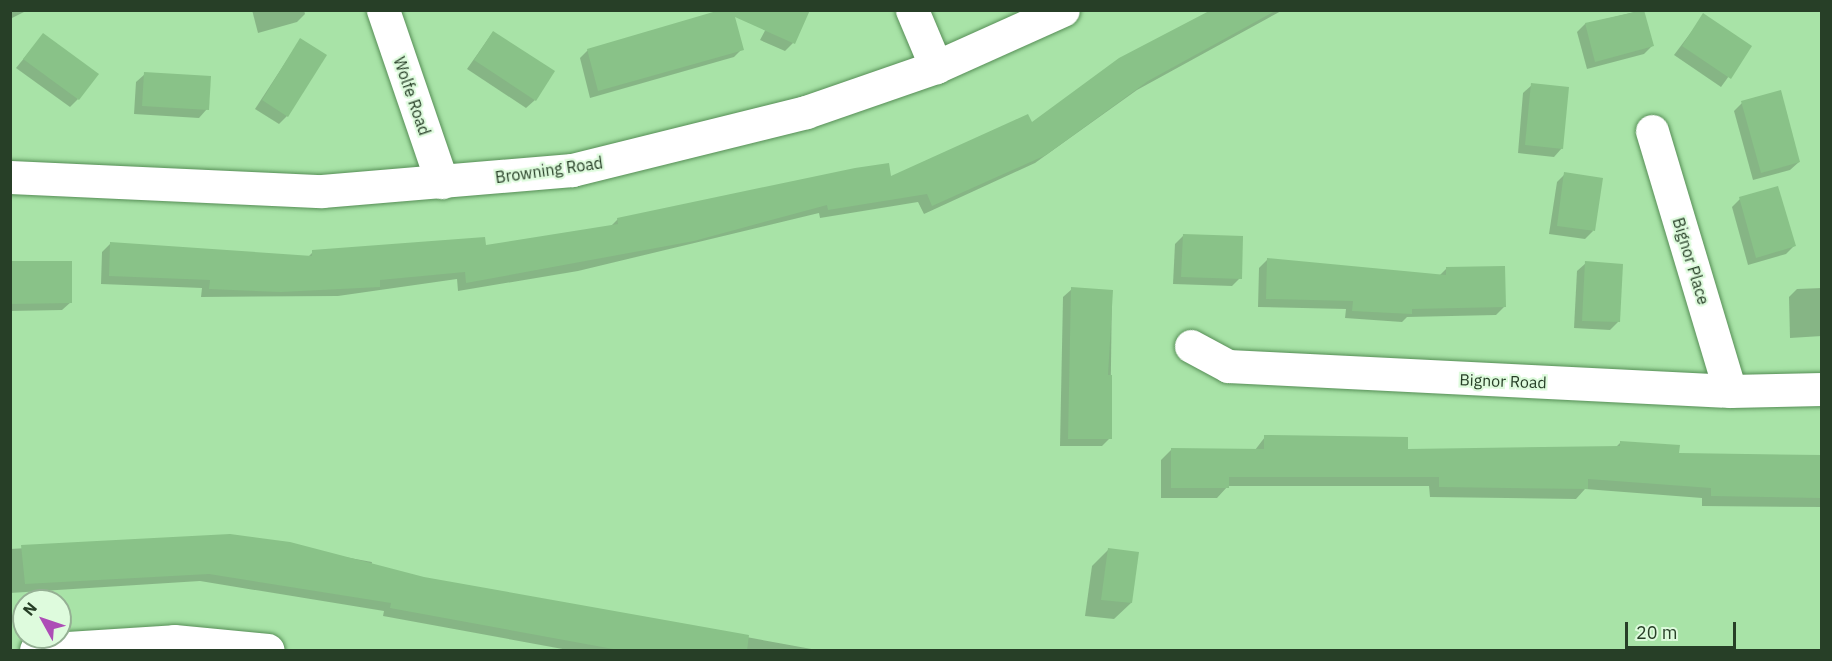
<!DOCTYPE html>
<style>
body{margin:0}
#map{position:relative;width:1832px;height:661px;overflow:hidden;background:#a8e3a7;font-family:"IBM Plex Sans",sans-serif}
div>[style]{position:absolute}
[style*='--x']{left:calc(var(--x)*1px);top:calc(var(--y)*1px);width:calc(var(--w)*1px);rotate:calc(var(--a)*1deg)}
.shadow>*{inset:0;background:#0003}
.building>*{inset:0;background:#89c288}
.roads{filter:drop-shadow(0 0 2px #568e56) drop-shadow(0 0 2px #568e56)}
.minor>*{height:33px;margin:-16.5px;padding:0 16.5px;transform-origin:16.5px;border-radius:16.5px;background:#fff}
span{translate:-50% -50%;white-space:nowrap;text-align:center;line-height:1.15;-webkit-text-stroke:4.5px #defbdd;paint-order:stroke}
.street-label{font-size:16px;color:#273f27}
.frame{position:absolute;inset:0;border:12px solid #273f27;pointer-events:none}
.north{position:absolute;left:12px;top:589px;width:60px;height:60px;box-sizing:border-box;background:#defbdd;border:2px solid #95b094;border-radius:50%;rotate:310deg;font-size:16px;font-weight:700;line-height:24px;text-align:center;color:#273f27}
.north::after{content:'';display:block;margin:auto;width:21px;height:27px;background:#ad4db6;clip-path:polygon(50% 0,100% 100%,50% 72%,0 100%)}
.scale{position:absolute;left:1625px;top:622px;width:111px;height:27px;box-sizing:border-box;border:3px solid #273f27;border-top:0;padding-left:8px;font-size:18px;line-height:21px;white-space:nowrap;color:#273f27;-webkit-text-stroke:4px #defbdd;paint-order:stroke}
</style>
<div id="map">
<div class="shadow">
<i style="clip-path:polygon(10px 10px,28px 10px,10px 19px)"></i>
<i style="clip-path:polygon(252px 10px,304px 10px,305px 14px,297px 22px,258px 33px)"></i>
<i style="clip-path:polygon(776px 10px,793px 43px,785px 51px,760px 40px)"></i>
<i style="clip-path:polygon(1212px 10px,1283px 10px,1137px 90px,1035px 163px,924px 214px,918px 202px,820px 218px,819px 213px,578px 271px,458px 291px,457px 279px,338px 296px,201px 297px,202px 288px,101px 284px,102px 252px,111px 243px,307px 258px,313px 252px,485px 247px,610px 227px,618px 219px,890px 178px,1031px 124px)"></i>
<i style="clip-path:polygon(1643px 10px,1653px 45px,1644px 54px,1587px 69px,1577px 32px,1585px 24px)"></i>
<i style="clip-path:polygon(1704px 15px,1750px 47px,1721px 87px,1674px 55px)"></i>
<i style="clip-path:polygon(493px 32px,535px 100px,526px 108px,467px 69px)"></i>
<i style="clip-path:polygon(43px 35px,78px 99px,70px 107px,16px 68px)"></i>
<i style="clip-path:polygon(300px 40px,287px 116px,279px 124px,255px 109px)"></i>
<i style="clip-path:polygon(742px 49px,734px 57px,590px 98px,580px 58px,588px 50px)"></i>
<i style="clip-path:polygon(145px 74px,207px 109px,199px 118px,134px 114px,136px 82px)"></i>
<i style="clip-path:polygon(1532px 85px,1562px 148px,1554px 157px,1518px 153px,1523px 93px)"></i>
<i style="clip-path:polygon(1742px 103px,1799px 162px,1790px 170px,1753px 180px,1734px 111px)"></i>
<i style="clip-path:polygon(1565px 174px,1593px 231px,1585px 239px,1549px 234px,1557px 182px)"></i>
<i style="clip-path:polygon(1740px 199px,1794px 246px,1786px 254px,1748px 265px,1732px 207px)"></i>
<i style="clip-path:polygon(1183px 236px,1240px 278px,1232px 286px,1173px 284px,1175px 244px)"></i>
<i style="clip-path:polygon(1267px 260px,1439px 276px,1447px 268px,1504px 307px,1496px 315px,1407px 317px,1402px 322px,1345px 318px,1346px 309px,1258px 307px,1259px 268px)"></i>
<i style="clip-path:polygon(10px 263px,71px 302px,62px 310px,10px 311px)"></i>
<i style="clip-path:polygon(1586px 263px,1618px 322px,1610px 330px,1574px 328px,1577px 271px)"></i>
<i style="clip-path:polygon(1822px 288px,1822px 336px,1790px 338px,1789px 297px,1797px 289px)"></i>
<i style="clip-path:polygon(1072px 289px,1112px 291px,1110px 438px,1102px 446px,1060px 446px,1063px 297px)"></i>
<i style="clip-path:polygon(1265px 437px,1406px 451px,1616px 447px,1621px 442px,1677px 454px,1822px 457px,1822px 507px,1702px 506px,1702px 498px,1585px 489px,1576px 499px,1430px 497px,1429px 486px,1228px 486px,1217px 498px,1161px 498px,1161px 460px,1171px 450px,1255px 450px)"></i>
<i style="clip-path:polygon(230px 536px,372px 562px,371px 568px,817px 650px,568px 650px,383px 616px,384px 611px,200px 581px,10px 593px,10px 549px)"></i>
<i style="clip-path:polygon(1108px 550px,1131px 603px,1114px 619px,1085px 616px,1092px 566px)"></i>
</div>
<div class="building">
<i style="clip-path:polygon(720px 10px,810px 10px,795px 44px,735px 17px,744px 50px,598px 91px,587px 49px)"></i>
<i style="clip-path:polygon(1211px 10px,1277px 10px,1148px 81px,1046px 155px,932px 206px,927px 194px,828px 210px,827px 205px,694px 241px,466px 283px,465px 272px,380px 280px,380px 287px,281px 292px,209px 289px,210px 280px,109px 276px,110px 242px,312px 256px,312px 250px,485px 237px,486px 245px,618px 224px,617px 218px,855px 168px,889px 163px,891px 176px,1028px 114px,1032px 122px,1119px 58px)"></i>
<i style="clip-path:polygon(1644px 10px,1654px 46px,1595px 62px,1585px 23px)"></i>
<i style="clip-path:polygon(1703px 13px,1752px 46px,1731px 79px,1682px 46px)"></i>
<i style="clip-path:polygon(493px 31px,555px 71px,536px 101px,474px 60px)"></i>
<i style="clip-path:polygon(43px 33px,99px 74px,79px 100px,23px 59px)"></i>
<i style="clip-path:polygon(300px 38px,327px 55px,288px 117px,262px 100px)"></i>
<i style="clip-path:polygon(144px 72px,211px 76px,209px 110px,142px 106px)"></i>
<i style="clip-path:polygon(1531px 83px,1569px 87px,1563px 149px,1525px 145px)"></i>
<i style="clip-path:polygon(1781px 90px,1800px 162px,1761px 173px,1741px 101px)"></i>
<i style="clip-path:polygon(1564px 172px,1603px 178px,1595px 231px,1557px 226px)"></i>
<i style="clip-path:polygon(1778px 186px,1796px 246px,1756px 258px,1739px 197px)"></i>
<i style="clip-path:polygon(1183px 234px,1243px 236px,1242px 279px,1181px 277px)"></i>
<i style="clip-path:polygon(1267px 258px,1446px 275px,1446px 267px,1505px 266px,1506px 307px,1412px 309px,1412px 314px,1352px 311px,1353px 301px,1266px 299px)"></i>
<i style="clip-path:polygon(10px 261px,72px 261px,72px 303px,10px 304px)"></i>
<i style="clip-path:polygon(1585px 261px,1623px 264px,1620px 322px,1582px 321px)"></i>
<i style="clip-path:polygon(1071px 287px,1113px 290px,1108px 375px,1112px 375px,1112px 439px,1068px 439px)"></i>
<i style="clip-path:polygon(1264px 435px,1408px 437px,1408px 449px,1620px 446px,1620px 441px,1680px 445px,1679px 453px,1821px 455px,1821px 498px,1711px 496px,1711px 488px,1588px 479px,1588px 489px,1439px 487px,1439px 477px,1229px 477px,1229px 488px,1171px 488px,1171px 448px,1264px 449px)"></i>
<i style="clip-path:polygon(230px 534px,290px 542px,424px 577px,749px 635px,747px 651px,624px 651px,390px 608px,391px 603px,209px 574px,25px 584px,21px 545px)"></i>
<i style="clip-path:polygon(1108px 548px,1139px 552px,1132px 603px,1101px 600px)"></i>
</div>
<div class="roads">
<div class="minor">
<i style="--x:383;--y:10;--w:182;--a:71.1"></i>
<i style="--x:912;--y:10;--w:62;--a:67.2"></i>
<i style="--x:1652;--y:131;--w:271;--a:73.3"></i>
<i style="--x:10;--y:177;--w:312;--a:2.6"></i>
<i style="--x:322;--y:191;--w:251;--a:-4.8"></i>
<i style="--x:572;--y:170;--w:241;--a:-13.9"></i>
<i style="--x:806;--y:112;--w:138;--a:-19.1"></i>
<i style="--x:936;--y:67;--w:139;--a:-24.2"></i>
<i style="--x:1191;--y:346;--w:42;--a:28.4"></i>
<i style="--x:1228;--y:366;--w:503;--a:2.85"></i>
<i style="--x:1730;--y:391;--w:92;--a:-1.2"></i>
<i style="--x:36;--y:650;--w:138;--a:-3.7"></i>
<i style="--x:174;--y:641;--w:94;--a:5.5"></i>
</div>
</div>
<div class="street-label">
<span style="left:412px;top:96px;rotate:71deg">Wolfe Road</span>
<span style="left:549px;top:170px;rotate:-8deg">Browning Road</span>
<span style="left:1691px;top:261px;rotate:73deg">Bignor Place</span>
<span style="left:1503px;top:381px;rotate:2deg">Bignor Road</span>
</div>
<div class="frame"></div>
<div class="north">N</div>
<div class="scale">20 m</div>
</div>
